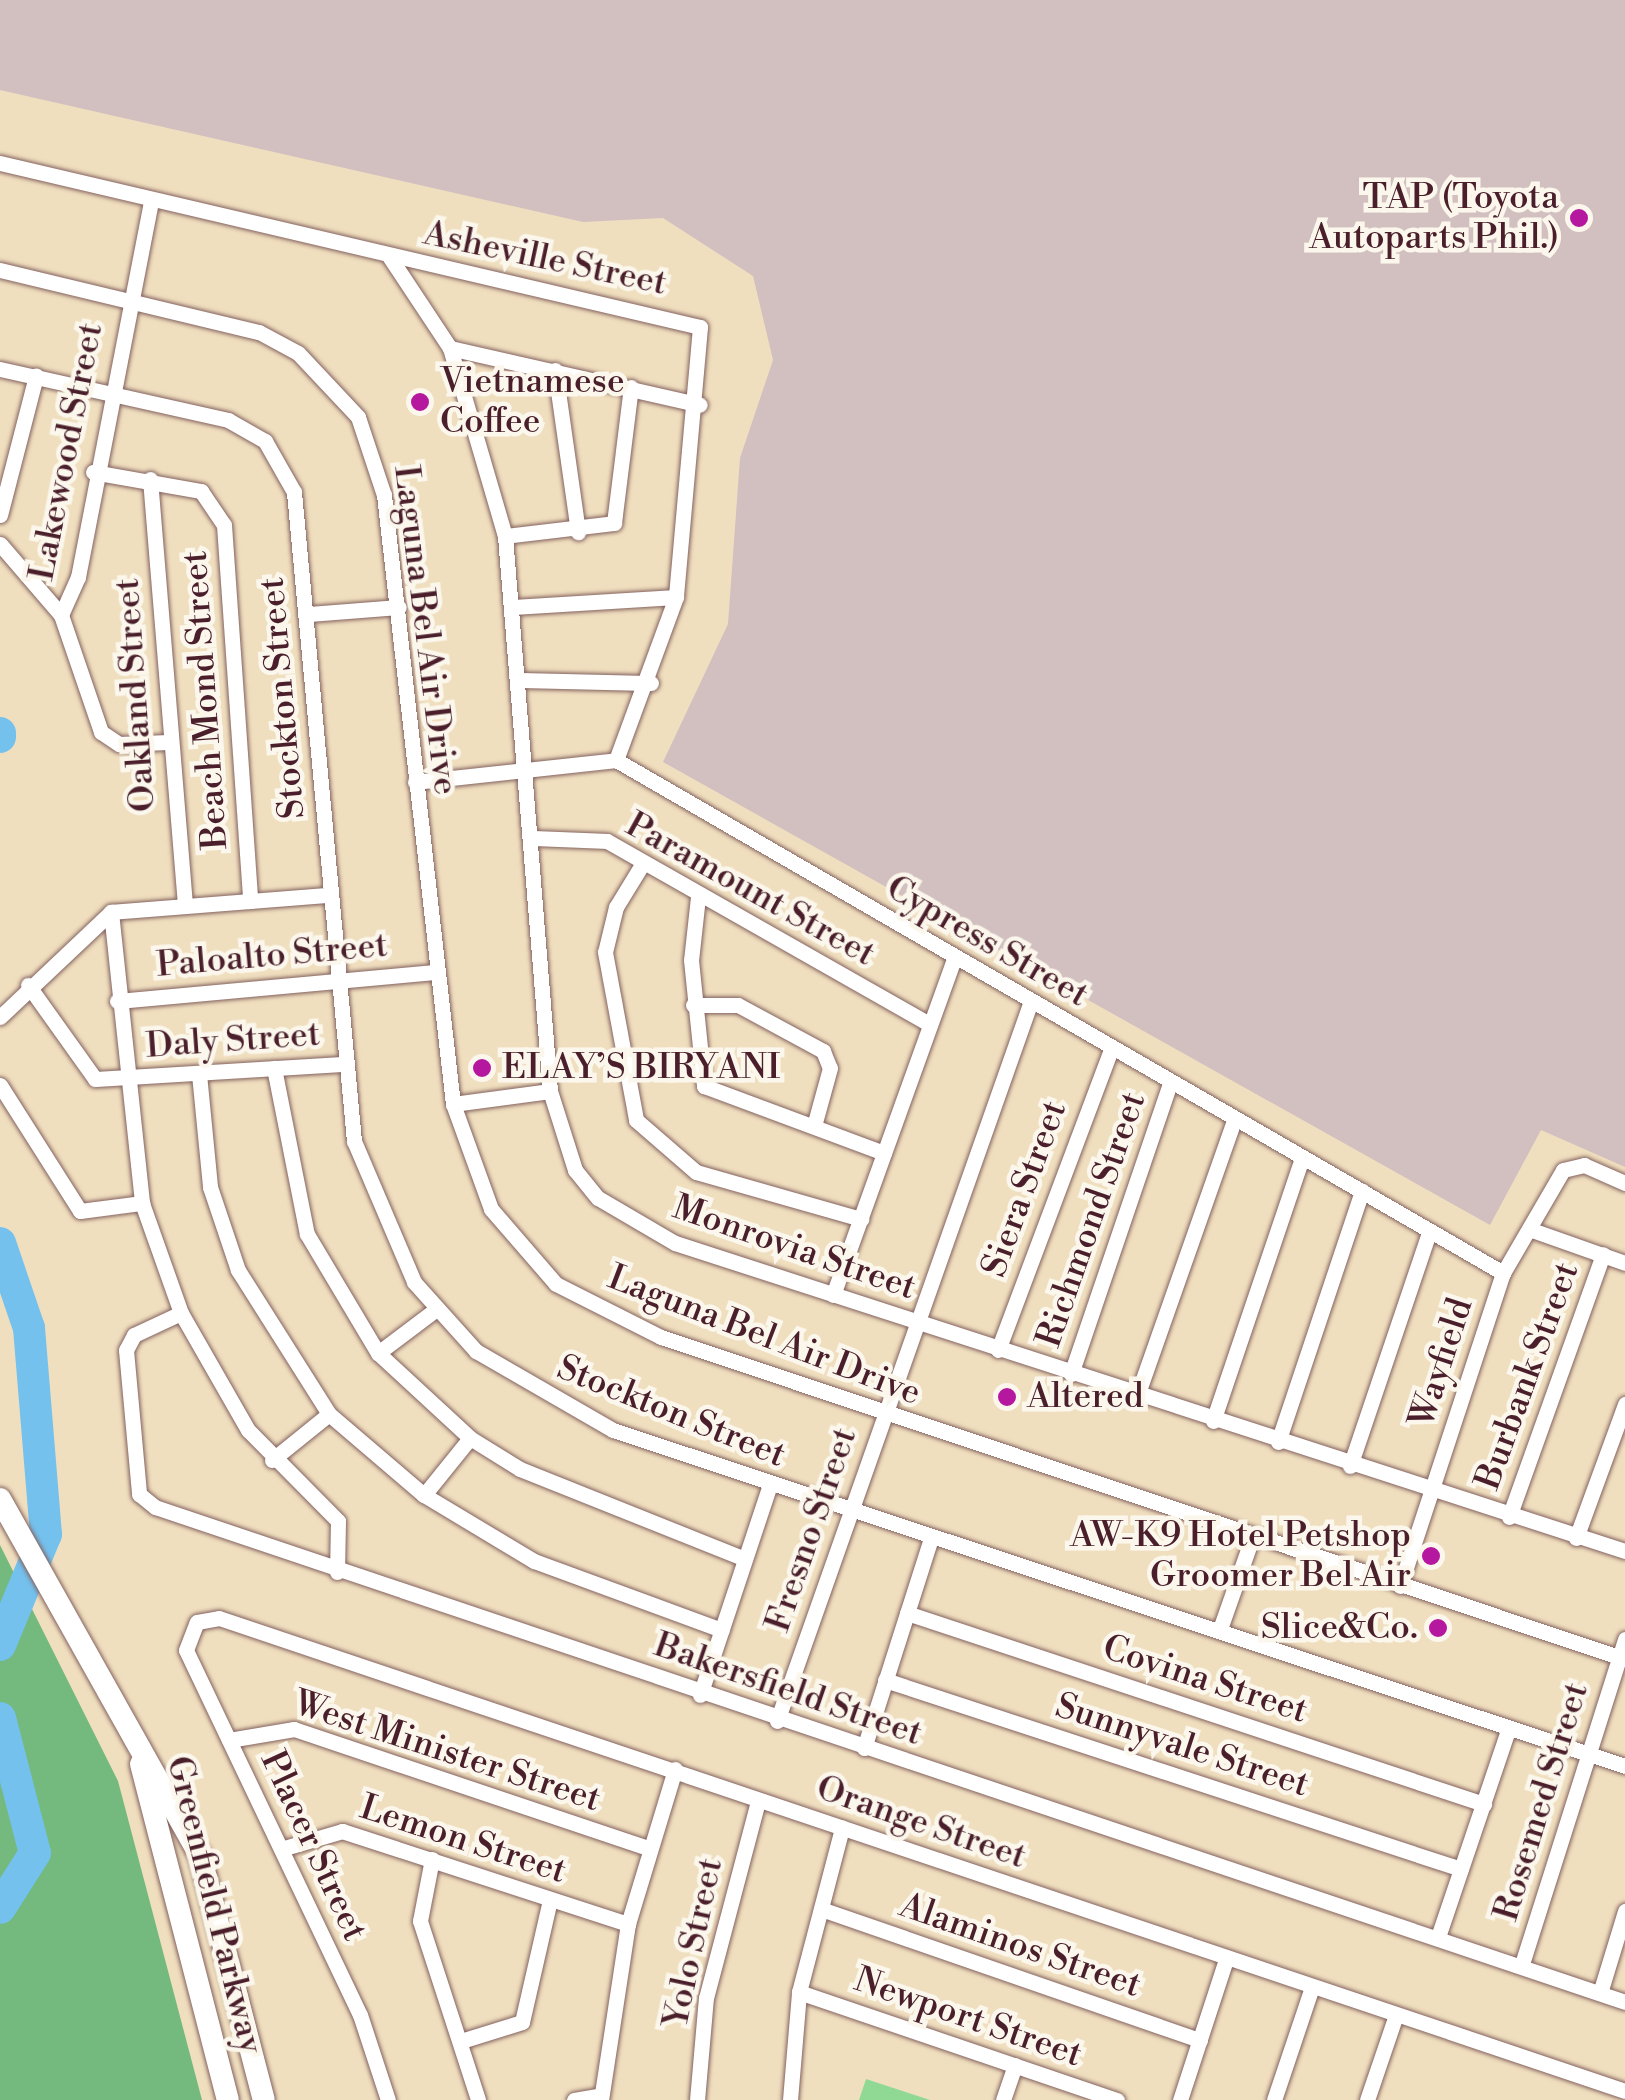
<!DOCTYPE html>
<meta charset="utf-8">
<style>
body{margin:0}
#map{position:relative;width:1625px;height:2100px;overflow:hidden;background:#f0dfbf;font-family:"Libre Bodoni",serif}
div>[style]{position:absolute}
[style*='--x']{left:calc(var(--x)*1px);top:calc(var(--y)*1px);width:calc(var(--w)*1px);rotate:calc(var(--a)*1deg)}
.industrial>*{inset:0;background:#d2bfc0}
.green>*{inset:0;background:#90d995}
.forest>*{inset:0;background:#74b97e}
.river>*{height:32px;margin:-16px;padding:0 16px;transform-origin:16px;border-radius:16px;background:#74c1ee}
.roads{filter:drop-shadow(0 0 2px #84625f) drop-shadow(0 0 2px #84625f)}
.street>*{height:15px;margin:-7.5px;padding:0 7.5px;transform-origin:7.5px;border-radius:7.5px;background:#fff}
.secondary>*{height:22px;margin:-11px;padding:0 11px;transform-origin:11px;border-radius:11px;background:#fff}
.dots>*{width:28px;height:28px;translate:-50% -50%;box-sizing:border-box;border:5px solid #fbf7ec;border-radius:50%}
span{translate:-50% -50%;white-space:nowrap;text-align:center;line-height:1.15;-webkit-text-stroke:9px #fbf7ec;paint-order:stroke}
.poi-label{font-size:35px;color:#4a1f2b}
.right{translate:-100% -50%;text-align:right}
.left{translate:0 -50%;text-align:left}
.street-label{font-size:35px;color:#4a1f2b}
</style>
<div id="map">
<div class="industrial">
<i style="clip-path:polygon(0 0,1625px 0,1625px 1167px,1541px 1130px,1490px 1225px,663px 762px,728px 624px,740px 458px,773px 360px,753px 276px,663px 218px,583px 222px,0 90px)"></i>
</div>
<div class="green">
<i style="clip-path:polygon(866px 2079px,930px 2100px,859px 2100px)"></i>
</div>
<div class="forest">
<i style="clip-path:polygon(0 1545px,118px 1781px,202px 2100px,0 2100px)"></i>
</div>
<div class="river">
<i style="--x:0;--y:733;--w:4;--a:90"></i>
<i style="--x:0;--y:1243;--w:90;--a:71.2"></i>
<i style="--x:29;--y:1328;--w:207;--a:85.3"></i>
<i style="--x:46;--y:1534;--w:120;--a:112.5"></i>
<i style="--x:0;--y:1718;--w:139;--a:75.5"></i>
<i style="--x:35;--y:1853;--w:65;--a:122.5"></i>
</div>
<div class="roads">
<div class="street">
<i style="--x:0;--y:163;--w:719;--a:13.19"></i>
<i style="--x:700;--y:327;--w:271;--a:95.1"></i>
<i style="--x:676;--y:597;--w:174;--a:110.2"></i>
<i style="--x:389;--y:256;--w:110;--a:56.5"></i>
<i style="--x:450;--y:348;--w:196;--a:73.7"></i>
<i style="--x:505;--y:536;--w:557;--a:85.36"></i>
<i style="--x:550;--y:1091;--w:83;--a:72.4"></i>
<i style="--x:575;--y:1170;--w:36;--a:51"></i>
<i style="--x:598;--y:1198;--w:89;--a:30.3"></i>
<i style="--x:675;--y:1243;--w:999;--a:17.96"></i>
<i style="--x:0;--y:270;--w:266;--a:13.5"></i>
<i style="--x:259;--y:332;--w:44;--a:28.3"></i>
<i style="--x:298;--y:353;--w:88;--a:46.8"></i>
<i style="--x:358;--y:417;--w:82;--a:71.6"></i>
<i style="--x:384;--y:495;--w:613;--a:83.54"></i>
<i style="--x:453;--y:1104;--w:112;--a:70.1"></i>
<i style="--x:491;--y:1209;--w:99;--a:49.1"></i>
<i style="--x:556;--y:1284;--w:118;--a:26.8"></i>
<i style="--x:661;--y:1337;--w:1016;--a:18.47"></i>
<i style="--x:450;--y:348;--w:256;--a:12.8"></i>
<i style="--x:0;--y:369;--w:234;--a:12.6"></i>
<i style="--x:228;--y:420;--w:43;--a:29.6"></i>
<i style="--x:265;--y:441;--w:59;--a:60.4"></i>
<i style="--x:294;--y:492;--w:652;--a:84.72"></i>
<i style="--x:354;--y:1141;--w:153;--a:66.9"></i>
<i style="--x:414;--y:1282;--w:93;--a:48.1"></i>
<i style="--x:476;--y:1351;--w:158;--a:30"></i>
<i style="--x:613;--y:1430;--w:1066;--a:18.37"></i>
<i style="--x:555;--y:370;--w:164;--a:81.9"></i>
<i style="--x:93;--y:472;--w:110;--a:10"></i>
<i style="--x:201;--y:491;--w:41;--a:55.9"></i>
<i style="--x:224;--y:525;--w:377;--a:86"></i>
<i style="--x:150;--y:479;--w:427;--a:85.3"></i>
<i style="--x:0;--y:515;--w:144;--a:-75.5"></i>
<i style="--x:505;--y:536;--w:110;--a:-6.8"></i>
<i style="--x:614;--y:523;--w:137;--a:-82.9"></i>
<i style="--x:0;--y:544;--w:94;--a:49.3"></i>
<i style="--x:61;--y:615;--w:124;--a:71.1"></i>
<i style="--x:101;--y:732;--w:22;--a:34"></i>
<i style="--x:119;--y:744;--w:49;--a:-2.3"></i>
<i style="--x:513;--y:607;--w:163;--a:-3.5"></i>
<i style="--x:309;--y:614;--w:90;--a:-4.4"></i>
<i style="--x:61;--y:615;--w:42;--a:-65.9"></i>
<i style="--x:78;--y:577;--w:383;--a:-79"></i>
<i style="--x:518;--y:680;--w:133;--a:1.3"></i>
<i style="--x:415;--y:782;--w:202;--a:-6.2"></i>
<i style="--x:616;--y:760;--w:1025;--a:30.04"></i>
<i style="--x:535;--y:838;--w:72;--a:2.4"></i>
<i style="--x:607;--y:841;--w:369;--a:29.6"></i>
<i style="--x:643;--y:863;--w:52;--a:121.5"></i>
<i style="--x:616;--y:907;--w:46;--a:103.7"></i>
<i style="--x:605;--y:952;--w:171;--a:79.5"></i>
<i style="--x:636;--y:1120;--w:79;--a:40.9"></i>
<i style="--x:696;--y:1172;--w:172;--a:15.9"></i>
<i style="--x:698;--y:897;--w:63;--a:96.3"></i>
<i style="--x:691;--y:960;--w:127;--a:84.1"></i>
<i style="--x:704;--y:1086;--w:192;--a:20.4"></i>
<i style="--x:111;--y:912;--w:293;--a:83.9"></i>
<i style="--x:142;--y:1203;--w:117;--a:70.5"></i>
<i style="--x:181;--y:1313;--w:135;--a:60.2"></i>
<i style="--x:248;--y:1430;--w:128;--a:45.3"></i>
<i style="--x:338;--y:1521;--w:51;--a:91.1"></i>
<i style="--x:28;--y:985;--w:115;--a:54.5"></i>
<i style="--x:95;--y:1079;--w:248;--a:-3.5"></i>
<i style="--x:117;--y:1001;--w:317;--a:-5.2"></i>
<i style="--x:693;--y:1005;--w:45;--a:0"></i>
<i style="--x:738;--y:1005;--w:97;--a:28.4"></i>
<i style="--x:823;--y:1051;--w:18;--a:68"></i>
<i style="--x:830;--y:1068;--w:60;--a:105.4"></i>
<i style="--x:0;--y:1017;--w:153;--a:-43.4"></i>
<i style="--x:111;--y:912;--w:218;--a:-4.5"></i>
<i style="--x:274;--y:1068;--w:169;--a:78.8"></i>
<i style="--x:307;--y:1234;--w:139;--a:59.2"></i>
<i style="--x:378;--y:1353;--w:125;--a:42.7"></i>
<i style="--x:470;--y:1438;--w:59;--a:31.8"></i>
<i style="--x:520;--y:1469;--w:242;--a:21.8"></i>
<i style="--x:199;--y:1074;--w:114;--a:84.4"></i>
<i style="--x:210;--y:1187;--w:88;--a:71.4"></i>
<i style="--x:238;--y:1270;--w:170;--a:57.7"></i>
<i style="--x:329;--y:1414;--w:125;--a:40.5"></i>
<i style="--x:424;--y:1495;--w:128;--a:31"></i>
<i style="--x:534;--y:1561;--w:200;--a:20.2"></i>
<i style="--x:0;--y:1085;--w:149;--a:57.6"></i>
<i style="--x:80;--y:1211;--w:63;--a:-7.4"></i>
<i style="--x:453;--y:1104;--w:98;--a:-7.6"></i>
<i style="--x:1529;--y:1229;--w:102;--a:19.5"></i>
<i style="--x:833;--y:1295;--w:359;--a:-70.2"></i>
<i style="--x:181;--y:1313;--w:52;--a:154.9"></i>
<i style="--x:134;--y:1335;--w:17;--a:118"></i>
<i style="--x:126;--y:1350;--w:145;--a:84.8"></i>
<i style="--x:139;--y:1494;--w:21;--a:39"></i>
<i style="--x:155;--y:1507;--w:1551;--a:18.61"></i>
<i style="--x:998;--y:1350;--w:321;--a:-69.4"></i>
<i style="--x:378;--y:1353;--w:71;--a:-37"></i>
<i style="--x:1071;--y:1374;--w:306;--a:-71.2"></i>
<i style="--x:1137;--y:1396;--w:288;--a:-70.6"></i>
<i style="--x:1213;--y:1421;--w:274;--a:-71.3"></i>
<i style="--x:1278;--y:1442;--w:265;--a:-71.5"></i>
<i style="--x:272;--y:1460;--w:73;--a:-38.9"></i>
<i style="--x:1350;--y:1466;--w:247;--a:-71.3"></i>
<i style="--x:424;--y:1495;--w:73;--a:-51.1"></i>
<i style="--x:1509;--y:1517;--w:279;--a:-70.3"></i>
<i style="--x:1576;--y:1538;--w:143;--a:-69.9"></i>
<i style="--x:1400;--y:1586;--w:330;--a:-71.8"></i>
<i style="--x:1503;--y:1273;--w:119;--a:-59.8"></i>
<i style="--x:1563;--y:1170;--w:22;--a:-13"></i>
<i style="--x:1584;--y:1165;--w:45;--a:23.7"></i>
<i style="--x:907;--y:1613;--w:608;--a:18.32"></i>
<i style="--x:1220;--y:1629;--w:96;--a:-70.6"></i>
<i style="--x:885;--y:1680;--w:606;--a:18.17"></i>
<i style="--x:700;--y:1695;--w:222;--a:-71.6"></i>
<i style="--x:777;--y:1721;--w:763;--a:-70.57"></i>
<i style="--x:229;--y:1740;--w:66;--a:-9.6"></i>
<i style="--x:294;--y:1729;--w:373;--a:18.6"></i>
<i style="--x:864;--y:1748;--w:220;--a:-72.3"></i>
<i style="--x:281;--y:1849;--w:64;--a:-16.4"></i>
<i style="--x:342;--y:1831;--w:301;--a:18"></i>
<i style="--x:432;--y:1859;--w:63;--a:101"></i>
<i style="--x:420;--y:1921;--w:188;--a:72"></i>
<i style="--x:821;--y:1909;--w:401;--a:19.1"></i>
<i style="--x:1438;--y:1937;--w:215;--a:-71.3"></i>
<i style="--x:1522;--y:1964;--w:341;--a:-72.4"></i>
<i style="--x:799;--y:1992;--w:336;--a:18.8"></i>
<i style="--x:1600;--y:1993;--w:86;--a:-73"></i>
<i style="--x:461;--y:2041;--w:64;--a:-17.3"></i>
<i style="--x:522;--y:2022;--w:125;--a:-77.1"></i>
<i style="--x:388;--y:2100;--w:89;--a:-108.2"></i>
<i style="--x:360;--y:2015;--w:404;--a:-115.5"></i>
<i style="--x:186;--y:1650;--w:30;--a:-69"></i>
<i style="--x:197;--y:1622;--w:22;--a:-10"></i>
<i style="--x:219;--y:1618;--w:1483;--a:18.59"></i>
<i style="--x:574;--y:2100;--w:27;--a:-10"></i>
<i style="--x:601;--y:2100;--w:178;--a:-81.3"></i>
<i style="--x:628;--y:1924;--w:162;--a:-73.1"></i>
<i style="--x:697;--y:2100;--w:102;--a:-85"></i>
<i style="--x:706;--y:1998;--w:204;--a:-75.2"></i>
<i style="--x:790;--y:2100;--w:108;--a:-85.2"></i>
<i style="--x:799;--y:1992;--w:170;--a:-75.3"></i>
<i style="--x:1003;--y:2100;--w:37;--a:-71"></i>
<i style="--x:1180;--y:2100;--w:148;--a:-71.9"></i>
<i style="--x:1274;--y:2100;--w:119;--a:-71.4"></i>
<i style="--x:1367;--y:2100;--w:90;--a:-71.2"></i>
</div>
<div class="secondary">
<i style="--x:0;--y:1499;--w:408;--a:60.7"></i>
<i style="--x:200;--y:1855;--w:253;--a:75.4"></i>
<i style="--x:141;--y:1764;--w:347;--a:75.5"></i>
</div>
</div>
<div class="dots">
<i style="left:1579px;top:218px;background:#b5179e"></i>
<i style="left:420px;top:402px;background:#b5179e"></i>
<i style="left:482px;top:1068px;background:#b5179e"></i>
<i style="left:1007px;top:1397px;background:#b5179e"></i>
<i style="left:1431px;top:1556px;background:#b5179e"></i>
<i style="left:1438px;top:1628px;background:#b5179e"></i>
</div>
<div class="poi-label">
<span class="right" style="left:1559px;top:218px">TAP (Toyota<br>Autoparts Phil.)</span>
<span class="left" style="left:440px;top:402px">Vietnamese<br>Coffee</span>
<span class="left" style="left:502px;top:1068px">ELAY’S BIRYANI</span>
<span class="left" style="left:1027px;top:1397px">Altered</span>
<span class="right" style="left:1411px;top:1556px">AW-K9 Hotel Petshop<br>Groomer Bel Air</span>
<span class="right" style="left:1418px;top:1628px">Slice&amp;Co.</span>
</div>
<div class="street-label">
<span style="left:545px;top:259px;rotate:12deg">Asheville Street</span>
<span style="left:67px;top:452px;rotate:-79deg">Lakewood Street</span>
<span style="left:425px;top:630px;rotate:83deg">Laguna Bel Air Drive</span>
<span style="left:136px;top:695px;rotate:-94deg">Oakland Street</span>
<span style="left:283px;top:698px;rotate:-95deg">Stockton Street</span>
<span style="left:206px;top:700px;rotate:-94deg">Beach Mond Street</span>
<span style="left:750px;top:890px;rotate:29deg">Paramount Street</span>
<span style="left:987px;top:942px;rotate:30deg">Cypress Street</span>
<span style="left:272px;top:956px;rotate:-5deg">Paloalto Street</span>
<span style="left:233px;top:1041px;rotate:-4deg">Daly Street</span>
<span style="left:1025px;top:1189px;rotate:-70deg">Siera Street</span>
<span style="left:1092px;top:1220px;rotate:-71deg">Richmond Street</span>
<span style="left:794px;top:1248px;rotate:19deg">Monrovia Street</span>
<span style="left:764px;top:1336px;rotate:21deg">Laguna Bel Air Drive</span>
<span style="left:1442px;top:1363px;rotate:-72deg">Wayfield</span>
<span style="left:1528px;top:1376px;rotate:-70deg">Burbank Street</span>
<span style="left:671px;top:1412px;rotate:22deg">Stockton Street</span>
<span style="left:812px;top:1530px;rotate:-71deg">Fresno Street</span>
<span style="left:1205px;top:1680px;rotate:18deg">Covina Street</span>
<span style="left:788px;top:1690px;rotate:19deg">Bakersfield Street</span>
<span style="left:1182px;top:1746px;rotate:18deg">Sunnyvale Street</span>
<span style="left:447px;top:1752px;rotate:18deg">West Minister Street</span>
<span style="left:1542px;top:1802px;rotate:-73deg">Rosemed Street</span>
<span style="left:921px;top:1823px;rotate:19deg">Orange Street</span>
<span style="left:463px;top:1840px;rotate:18deg">Lemon Street</span>
<span style="left:313px;top:1846px;rotate:65deg">Placer Street</span>
<span style="left:214px;top:1905px;rotate:76deg">Greenfield Parkway</span>
<span style="left:694px;top:1943px;rotate:-78deg">Yolo Street</span>
<span style="left:1020px;top:1946px;rotate:19deg">Alaminos Street</span>
<span style="left:968px;top:2018px;rotate:19deg">Newport Street</span>
</div>
</div>
